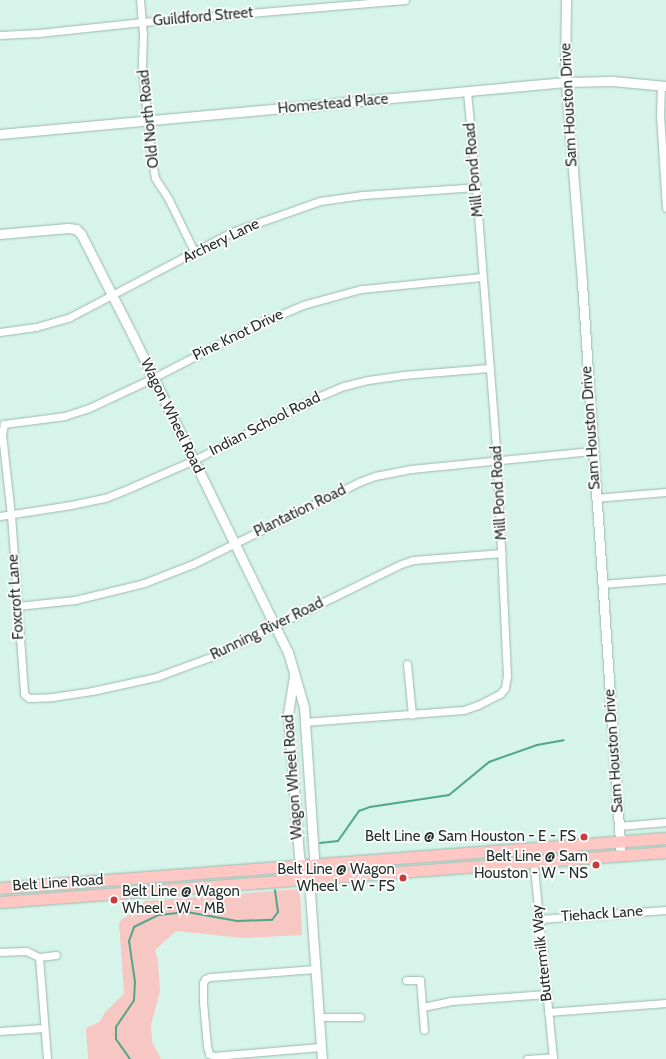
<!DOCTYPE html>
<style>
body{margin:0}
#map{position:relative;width:666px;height:1059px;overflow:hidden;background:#d6f4e9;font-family:Cabin,sans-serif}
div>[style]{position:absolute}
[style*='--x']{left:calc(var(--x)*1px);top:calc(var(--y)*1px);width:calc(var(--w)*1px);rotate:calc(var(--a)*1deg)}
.green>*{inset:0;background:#f7c7c3}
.stream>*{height:2px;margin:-1px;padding:0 1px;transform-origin:1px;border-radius:1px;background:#50a68b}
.roads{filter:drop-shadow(0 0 1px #9cb8ae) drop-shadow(0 0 1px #9cb8ae)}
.minor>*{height:7px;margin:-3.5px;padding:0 3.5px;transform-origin:3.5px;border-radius:3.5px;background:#fff}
.tertiary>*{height:9px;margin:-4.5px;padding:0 4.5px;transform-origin:4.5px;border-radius:4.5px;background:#fff}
.primary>*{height:11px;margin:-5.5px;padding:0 5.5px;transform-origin:5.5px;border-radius:5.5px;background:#ffc7c3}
.dots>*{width:11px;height:11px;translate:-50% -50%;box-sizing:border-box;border:2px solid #fff;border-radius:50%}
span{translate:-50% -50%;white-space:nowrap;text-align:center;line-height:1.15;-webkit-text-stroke:3.5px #fff;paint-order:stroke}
.street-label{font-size:15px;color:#242f2b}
.poi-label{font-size:15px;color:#242f2b}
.right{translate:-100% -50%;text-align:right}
.left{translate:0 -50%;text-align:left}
</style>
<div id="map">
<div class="green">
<i style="clip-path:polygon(300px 889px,302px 935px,243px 938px,176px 931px,155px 950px,158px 961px,160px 991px,151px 1025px,152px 1042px,161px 1059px,88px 1059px,86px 1028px,99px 1022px,106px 1011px,124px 994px,119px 922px,126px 916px,134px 913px,145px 901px)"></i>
</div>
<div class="stream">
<i style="--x:320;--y:843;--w:18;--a:-6"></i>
<i style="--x:338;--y:841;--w:37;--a:-55"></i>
<i style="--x:359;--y:811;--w:12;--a:-20"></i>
<i style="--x:370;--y:807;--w:80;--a:-8.6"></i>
<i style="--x:449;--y:795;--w:52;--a:-39.5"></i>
<i style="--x:489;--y:762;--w:51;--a:-19.5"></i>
<i style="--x:537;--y:745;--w:27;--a:-10"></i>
<i style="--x:130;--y:1059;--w:24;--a:-125"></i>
<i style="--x:116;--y:1039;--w:12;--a:-90"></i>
<i style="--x:116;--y:1027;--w:32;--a:-56"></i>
<i style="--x:134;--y:1000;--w:18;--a:-87"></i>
<i style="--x:135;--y:982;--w:41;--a:-98.3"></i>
<i style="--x:129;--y:941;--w:15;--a:-70"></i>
<i style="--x:134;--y:927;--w:28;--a:-26"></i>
<i style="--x:159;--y:915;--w:28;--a:-6"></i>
<i style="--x:187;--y:912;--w:51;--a:10.2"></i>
<i style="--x:237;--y:921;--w:35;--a:-2"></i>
<i style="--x:272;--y:920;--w:10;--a:-53"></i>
<i style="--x:278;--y:912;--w:22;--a:-98"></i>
</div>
<div class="roads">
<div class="minor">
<i style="--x:140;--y:0;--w:34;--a:85"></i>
<i style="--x:143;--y:34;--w:34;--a:92"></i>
<i style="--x:142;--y:68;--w:94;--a:83.9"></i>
<i style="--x:152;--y:161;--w:17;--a:80"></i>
<i style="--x:155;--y:178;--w:24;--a:57"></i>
<i style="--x:168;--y:198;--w:61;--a:63.9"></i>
<i style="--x:0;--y:35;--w:39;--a:-3"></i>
<i style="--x:39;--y:33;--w:104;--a:-6.1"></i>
<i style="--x:142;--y:22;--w:264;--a:-4.8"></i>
<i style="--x:661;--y:86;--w:29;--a:92"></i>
<i style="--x:660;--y:115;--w:93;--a:86.3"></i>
<i style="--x:482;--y:277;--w:122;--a:174.3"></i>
<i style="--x:361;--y:289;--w:60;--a:164.6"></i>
<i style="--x:303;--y:305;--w:53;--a:156.8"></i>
<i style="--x:254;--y:326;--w:114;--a:152.8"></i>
<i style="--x:153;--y:378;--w:71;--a:154.9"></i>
<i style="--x:89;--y:408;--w:25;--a:162"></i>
<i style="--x:65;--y:416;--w:62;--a:172.5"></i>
<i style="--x:4;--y:424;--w:10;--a:101"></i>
<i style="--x:2;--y:434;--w:81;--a:83.7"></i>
<i style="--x:11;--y:515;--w:179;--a:85.8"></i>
<i style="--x:24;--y:694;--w:6;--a:39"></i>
<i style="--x:29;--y:698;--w:23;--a:-2"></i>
<i style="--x:52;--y:697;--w:40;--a:-8.5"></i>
<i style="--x:92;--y:691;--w:66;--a:-12.3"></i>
<i style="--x:156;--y:677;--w:61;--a:-20.2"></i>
<i style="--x:213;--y:656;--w:209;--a:-26.1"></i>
<i style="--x:401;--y:564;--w:13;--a:-18"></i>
<i style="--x:413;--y:560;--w:89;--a:-4.5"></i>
<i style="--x:0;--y:332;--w:36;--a:-8"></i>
<i style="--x:36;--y:327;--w:35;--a:-16"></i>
<i style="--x:70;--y:317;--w:183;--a:-27.7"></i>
<i style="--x:232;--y:232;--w:93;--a:-19.4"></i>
<i style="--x:320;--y:201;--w:43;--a:-7.9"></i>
<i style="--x:363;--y:195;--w:113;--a:-4"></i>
<i style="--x:595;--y:498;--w:71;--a:-4.8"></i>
<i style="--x:0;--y:516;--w:72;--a:-8.8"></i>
<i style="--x:71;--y:505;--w:35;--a:-12"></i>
<i style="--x:105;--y:498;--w:29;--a:-22"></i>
<i style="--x:132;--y:487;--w:68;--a:-23.5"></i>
<i style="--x:194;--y:460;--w:141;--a:-26.9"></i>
<i style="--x:320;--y:396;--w:26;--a:-23"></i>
<i style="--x:344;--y:386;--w:25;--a:-14"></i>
<i style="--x:368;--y:380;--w:35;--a:-8"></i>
<i style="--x:403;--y:375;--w:86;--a:-4.7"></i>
<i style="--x:602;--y:584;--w:64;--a:-4.5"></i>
<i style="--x:17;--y:606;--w:58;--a:-5.9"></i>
<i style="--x:75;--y:600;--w:71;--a:-13.8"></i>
<i style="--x:144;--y:583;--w:53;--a:-21.2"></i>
<i style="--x:193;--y:564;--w:185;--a:-26.3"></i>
<i style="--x:359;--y:482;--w:17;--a:-21"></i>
<i style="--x:375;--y:476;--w:38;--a:-11"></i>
<i style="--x:412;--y:469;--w:182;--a:-5.7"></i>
<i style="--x:407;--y:664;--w:51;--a:84.4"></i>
<i style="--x:304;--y:722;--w:160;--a:-4.3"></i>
<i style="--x:464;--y:710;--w:15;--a:-20"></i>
<i style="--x:478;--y:705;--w:25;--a:-27"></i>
<i style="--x:500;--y:694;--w:8;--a:-50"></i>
<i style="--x:505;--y:688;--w:12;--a:-81"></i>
<i style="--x:507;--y:676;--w:215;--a:-92.7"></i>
<i style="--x:497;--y:461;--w:275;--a:-94.4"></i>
<i style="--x:476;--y:187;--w:95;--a:-95.4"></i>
<i style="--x:619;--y:826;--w:47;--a:-4.9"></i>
<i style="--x:532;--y:848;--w:212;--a:84.3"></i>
<i style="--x:539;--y:919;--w:127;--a:-4.1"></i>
<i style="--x:0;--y:952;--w:26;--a:-2"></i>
<i style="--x:26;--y:951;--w:14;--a:25"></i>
<i style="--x:39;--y:957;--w:17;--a:-7"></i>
<i style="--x:39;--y:957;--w:102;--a:85.5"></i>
<i style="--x:315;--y:969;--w:105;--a:175.6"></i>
<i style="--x:210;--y:977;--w:5;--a:158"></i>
<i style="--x:205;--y:979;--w:4;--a:117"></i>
<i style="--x:203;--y:983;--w:19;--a:90"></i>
<i style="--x:203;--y:1002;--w:44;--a:84.8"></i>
<i style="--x:207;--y:1046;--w:8;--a:76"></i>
<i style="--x:209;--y:1054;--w:5;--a:22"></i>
<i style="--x:214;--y:1056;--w:107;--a:-4.8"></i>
<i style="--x:406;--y:980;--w:14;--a:0"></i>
<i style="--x:420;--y:980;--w:50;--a:85.4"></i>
<i style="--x:423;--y:1007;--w:30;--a:-12"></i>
<i style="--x:452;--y:1001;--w:94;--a:-4.3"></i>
<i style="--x:548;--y:1012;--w:118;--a:-4.4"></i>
<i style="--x:319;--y:1017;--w:41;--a:0"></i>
<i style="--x:0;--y:1031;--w:44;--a:-3.9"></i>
<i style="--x:527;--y:1059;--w:26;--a:-4"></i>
</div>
<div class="tertiary">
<i style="--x:566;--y:0;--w:71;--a:90.8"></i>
<i style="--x:565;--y:71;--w:213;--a:85.4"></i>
<i style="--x:582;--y:283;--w:574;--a:86.11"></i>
<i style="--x:0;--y:134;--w:568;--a:-5.25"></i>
<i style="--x:566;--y:82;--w:46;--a:-1.2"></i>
<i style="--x:612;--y:81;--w:54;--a:5.3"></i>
<i style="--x:0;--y:234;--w:68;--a:-5"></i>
<i style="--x:68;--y:228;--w:8;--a:7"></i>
<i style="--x:76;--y:229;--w:7;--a:45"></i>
<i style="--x:81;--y:234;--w:114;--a:63"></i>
<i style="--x:133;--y:336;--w:352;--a:63.9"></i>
<i style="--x:288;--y:652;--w:57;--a:73.8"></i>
<i style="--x:304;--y:707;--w:149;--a:86.2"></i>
<i style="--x:314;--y:856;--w:8;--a:90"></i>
<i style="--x:314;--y:864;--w:16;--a:108"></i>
<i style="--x:309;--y:879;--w:180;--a:85.9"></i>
<i style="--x:294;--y:676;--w:37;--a:99"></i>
<i style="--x:288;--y:713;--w:143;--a:85.6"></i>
<i style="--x:299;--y:856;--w:9;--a:77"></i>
<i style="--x:301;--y:865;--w:16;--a:60"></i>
</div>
<div class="primary">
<i style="--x:0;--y:888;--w:668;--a:-4.29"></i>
<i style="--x:0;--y:902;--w:668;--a:-4.29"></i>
</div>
</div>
<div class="dots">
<i style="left:584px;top:837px;background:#ca3b3e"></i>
<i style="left:596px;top:865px;background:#ca3b3e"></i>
<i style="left:403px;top:878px;background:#ca3b3e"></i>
<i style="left:114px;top:900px;background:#ca3b3e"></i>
</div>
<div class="street-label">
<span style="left:203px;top:17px;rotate:-5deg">Guildford Street</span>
<span style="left:333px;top:104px;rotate:-5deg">Homestead Place</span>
<span style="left:569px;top:105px;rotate:-93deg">Sam Houston Drive</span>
<span style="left:149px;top:119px;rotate:-96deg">Old North Road</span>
<span style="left:474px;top:170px;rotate:-95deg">Mill Pond Road</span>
<span style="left:221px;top:241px;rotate:-26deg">Archery Lane</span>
<span style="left:238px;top:335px;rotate:-26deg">Pine Knot Drive</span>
<span style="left:172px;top:416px;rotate:64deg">Wagon Wheel Road</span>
<span style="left:265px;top:424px;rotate:-27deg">Indian School Road</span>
<span style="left:591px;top:428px;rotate:-94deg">Sam Houston Drive</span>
<span style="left:499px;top:493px;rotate:-93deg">Mill Pond Road</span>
<span style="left:300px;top:511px;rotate:-26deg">Plantation Road</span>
<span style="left:16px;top:597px;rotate:-94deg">Foxcroft Lane</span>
<span style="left:267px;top:629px;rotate:-26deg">Running River Road</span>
<span style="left:614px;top:751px;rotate:-94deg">Sam Houston Drive</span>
<span style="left:293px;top:777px;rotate:-94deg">Wagon Wheel Road</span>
<span style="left:58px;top:883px;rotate:-4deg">Belt Line Road</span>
<span style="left:602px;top:914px;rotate:-4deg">Tiehack Lane</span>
<span style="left:542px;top:953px;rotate:-96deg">Buttermilk Way</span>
</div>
<div class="poi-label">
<span class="right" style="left:576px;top:837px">Belt Line @ Sam Houston - E - FS</span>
<span class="right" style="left:588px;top:865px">Belt Line @ Sam<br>Houston - W - NS</span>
<span class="right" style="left:395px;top:878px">Belt Line @ Wagon<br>Wheel - W - FS</span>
<span class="left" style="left:122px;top:900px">Belt Line @ Wagon<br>Wheel - W - MB</span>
</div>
</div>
